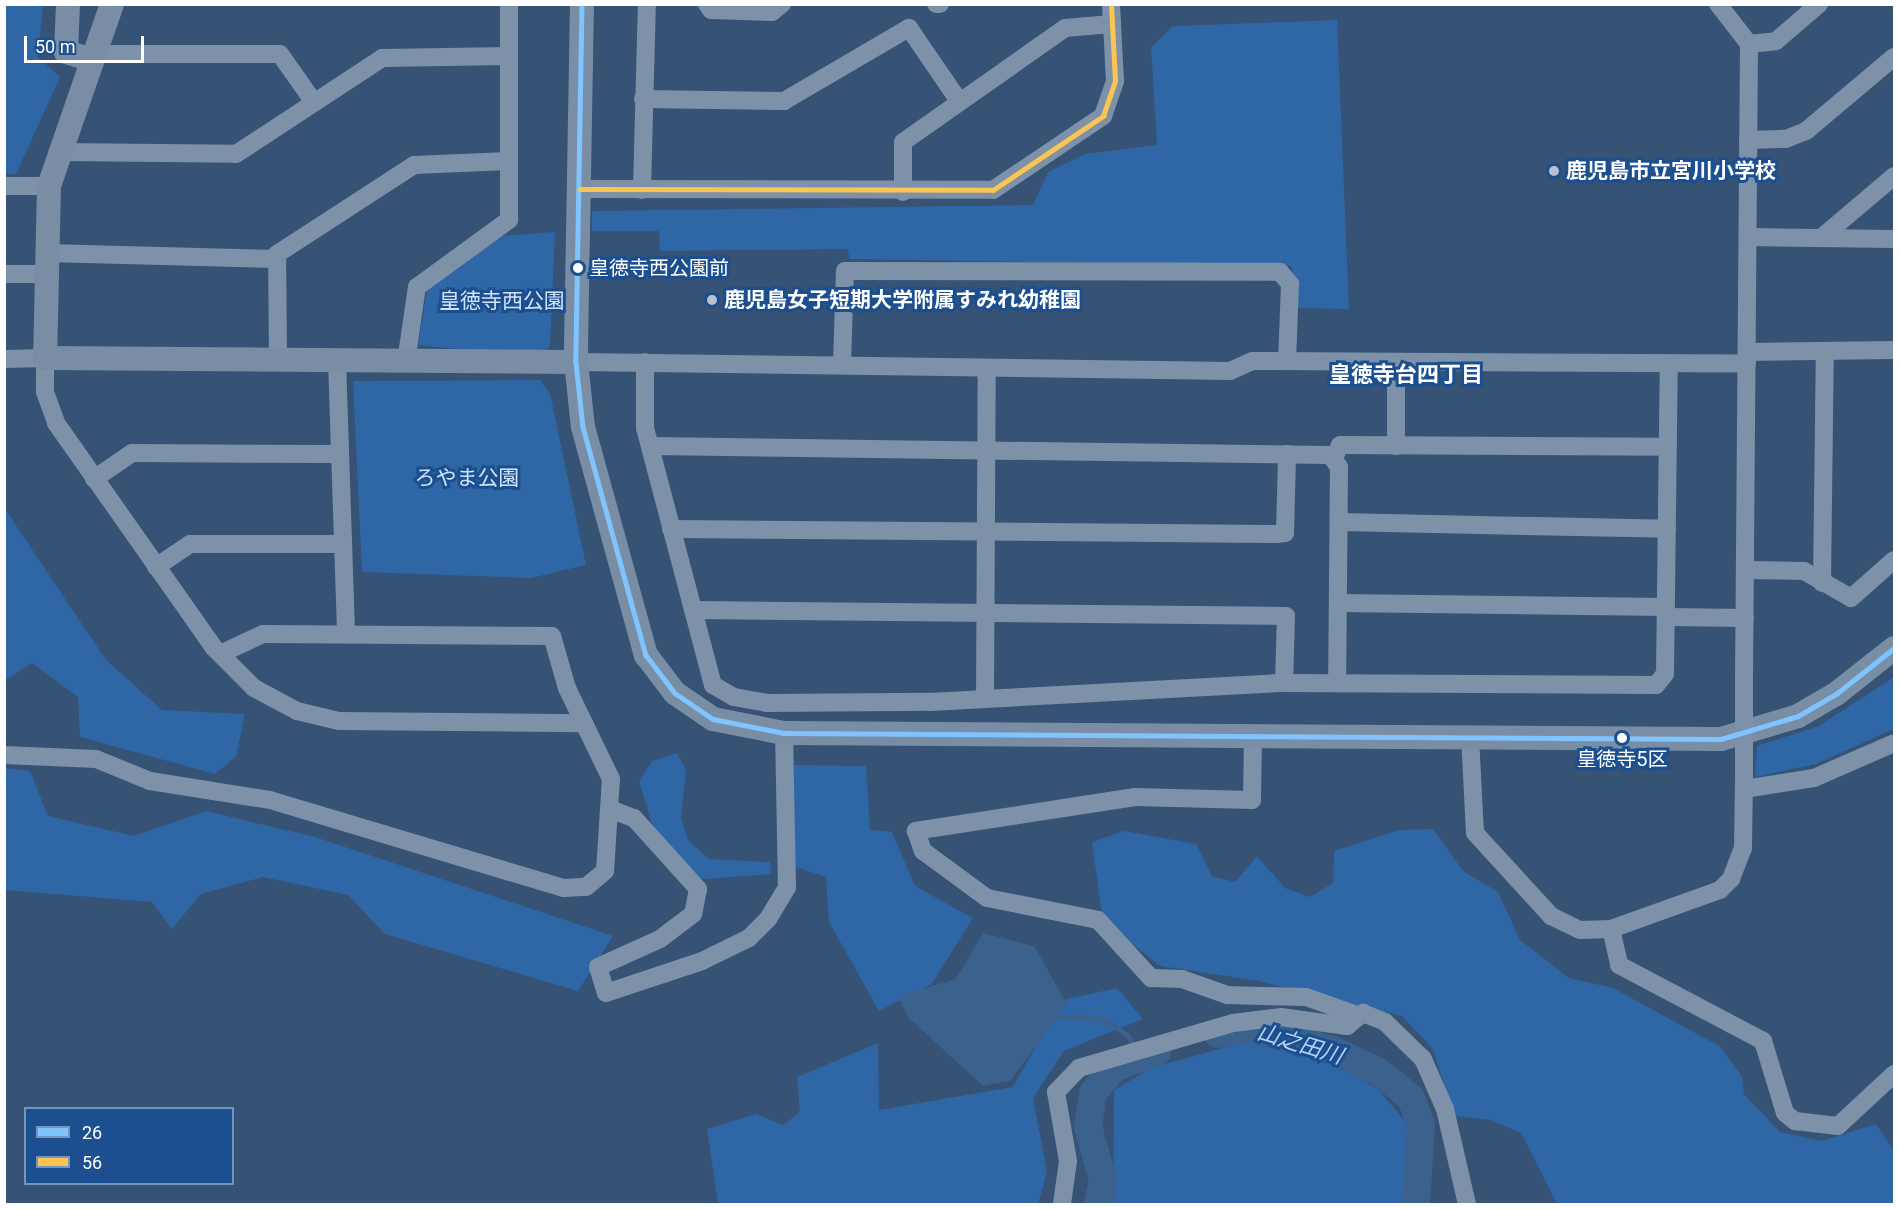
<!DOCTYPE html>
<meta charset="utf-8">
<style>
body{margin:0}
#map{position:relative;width:1899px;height:1209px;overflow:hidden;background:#365274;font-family:Roboto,"Noto Sans JP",sans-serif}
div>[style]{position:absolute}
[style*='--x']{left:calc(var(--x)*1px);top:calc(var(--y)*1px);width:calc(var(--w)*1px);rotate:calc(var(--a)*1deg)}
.green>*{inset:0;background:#2f66a5}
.water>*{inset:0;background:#3b618d}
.stream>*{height:4.5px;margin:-2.25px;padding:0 2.25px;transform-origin:2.25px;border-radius:2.25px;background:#3b618d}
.river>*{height:28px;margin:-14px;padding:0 14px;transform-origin:14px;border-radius:14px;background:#3b618d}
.street>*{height:18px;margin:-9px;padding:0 9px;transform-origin:9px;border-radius:9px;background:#7d92a8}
.secondary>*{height:24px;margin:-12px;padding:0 12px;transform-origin:12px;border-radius:12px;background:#798da4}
.street-bridge>*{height:18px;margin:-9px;padding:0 9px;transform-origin:9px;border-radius:9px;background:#7d92a8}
.bus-1>*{height:4.5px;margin:-2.25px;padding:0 2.25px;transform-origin:2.25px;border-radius:2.25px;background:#80c4ff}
.bus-2>*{height:4.5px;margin:-2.25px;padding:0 2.25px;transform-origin:2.25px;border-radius:2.25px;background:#fcc553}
.dots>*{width:16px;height:16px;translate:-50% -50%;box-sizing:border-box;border:3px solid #1b4f8f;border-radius:50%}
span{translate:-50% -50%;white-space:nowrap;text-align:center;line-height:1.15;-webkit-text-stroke:6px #1b4f8f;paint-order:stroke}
.bus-label{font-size:20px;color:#fff}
.left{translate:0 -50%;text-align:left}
.poi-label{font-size:21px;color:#fff;font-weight:700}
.park-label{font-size:21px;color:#cfe3fa}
.neighbourhood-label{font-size:22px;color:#fff;font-weight:700}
.water-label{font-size:22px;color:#b5d3f5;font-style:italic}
.frame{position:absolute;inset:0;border:6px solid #fff;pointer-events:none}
.legend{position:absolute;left:24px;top:1107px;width:210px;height:78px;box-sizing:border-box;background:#1b4f8f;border:2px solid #7695bc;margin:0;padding:8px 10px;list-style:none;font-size:18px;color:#fff}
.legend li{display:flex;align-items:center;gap:12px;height:30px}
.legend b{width:30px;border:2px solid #7695bc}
.scale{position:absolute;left:24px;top:36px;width:120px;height:27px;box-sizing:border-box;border:3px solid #fff;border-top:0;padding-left:8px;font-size:18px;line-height:21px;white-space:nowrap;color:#fff;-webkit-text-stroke:4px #1b4f8f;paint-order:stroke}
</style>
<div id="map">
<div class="green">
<i style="clip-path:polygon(4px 5px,43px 5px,38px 57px,60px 77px,16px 174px,5px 174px)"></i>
<i style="clip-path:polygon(1337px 20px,1349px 309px,1298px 308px,1291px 266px,850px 259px,847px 249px,660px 251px,659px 231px,592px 231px,592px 211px,1033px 205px,1048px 172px,1085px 154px,1157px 145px,1151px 47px,1173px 26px)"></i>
<i style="clip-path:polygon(555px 232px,550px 347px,533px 357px,418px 345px,427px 290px,501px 236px)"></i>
<i style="clip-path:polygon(540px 380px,550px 393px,586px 565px,531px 578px,362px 572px,353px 381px)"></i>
<i style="clip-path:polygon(5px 509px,106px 660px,162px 710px,245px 714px,236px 757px,215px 774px,80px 737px,78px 697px,32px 663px,5px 680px)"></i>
<i style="clip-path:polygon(1894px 677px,1894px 729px,1816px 764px,1755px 777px,1757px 746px,1819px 726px)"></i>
<i style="clip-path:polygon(677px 753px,686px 770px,681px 817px,688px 840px,709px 859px,770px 862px,771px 874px,693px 880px,670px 855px,651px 821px,639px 781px,652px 761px)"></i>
<i style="clip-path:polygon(794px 765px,866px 766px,870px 830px,892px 832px,915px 886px,973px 918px,932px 984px,879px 1011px,829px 922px,826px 877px,790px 865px)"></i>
<i style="clip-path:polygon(4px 768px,30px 771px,48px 816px,134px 836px,206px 811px,315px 837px,613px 936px,578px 991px,385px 934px,348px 895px,263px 877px,201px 894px,172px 929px,152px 902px,5px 890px)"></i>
<i style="clip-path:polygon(1433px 829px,1463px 871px,1498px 892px,1520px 940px,1569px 978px,1613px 988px,1721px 1047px,1742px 1077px,1744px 1094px,1780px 1132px,1822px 1141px,1876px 1124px,1894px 1151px,1894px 1204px,1557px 1204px,1521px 1133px,1491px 1120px,1454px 1116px,1433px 1049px,1402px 1016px,1259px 981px,1160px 966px,1103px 921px,1092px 842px,1124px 831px,1196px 844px,1212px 876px,1235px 882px,1257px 856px,1285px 888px,1310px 897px,1333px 883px,1334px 851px,1399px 830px)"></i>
<i style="clip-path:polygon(1117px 988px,1143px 1019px,1064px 1051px,1033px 1098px,1047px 1172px,1038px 1204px,718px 1204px,707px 1129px,756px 1114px,783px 1125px,800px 1112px,797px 1077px,878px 1043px,879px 1110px,1013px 1087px,1062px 1000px)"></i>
<i style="clip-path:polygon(1253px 1040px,1330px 1060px,1378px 1089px,1409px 1126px,1402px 1204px,1113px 1204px,1114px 1090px,1153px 1067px)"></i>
</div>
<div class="water">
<i style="clip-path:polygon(983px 933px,1034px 946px,1067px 1004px,1010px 1081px,983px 1086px,908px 1017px,898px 996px,956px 979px)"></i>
</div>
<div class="stream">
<i style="--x:1052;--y:1016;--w:50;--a:3.4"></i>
<i style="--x:1102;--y:1019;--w:31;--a:32"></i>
<i style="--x:1128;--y:1035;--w:13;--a:61"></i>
</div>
<div class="river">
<i style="--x:1218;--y:1034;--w:32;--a:-11"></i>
<i style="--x:1249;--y:1028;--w:87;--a:14.7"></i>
<i style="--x:1333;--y:1050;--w:51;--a:25.6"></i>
<i style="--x:1379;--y:1072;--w:41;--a:39.1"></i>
<i style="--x:1411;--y:1098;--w:29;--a:70"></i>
<i style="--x:1421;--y:1125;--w:79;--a:93.6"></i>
<i style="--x:1098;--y:1204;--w:24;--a:-78"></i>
<i style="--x:1103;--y:1181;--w:57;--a:-105.3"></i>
<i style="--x:1088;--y:1126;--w:33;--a:-81"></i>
<i style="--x:1093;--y:1093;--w:33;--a:-50"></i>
<i style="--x:1114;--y:1068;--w:46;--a:-20.4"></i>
</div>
<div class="street">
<i style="--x:707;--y:4;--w:7;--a:56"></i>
<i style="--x:711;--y:10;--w:61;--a:1.9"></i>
<i style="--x:772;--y:12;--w:13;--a:-39"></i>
<i style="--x:936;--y:4;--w:4;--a:0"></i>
<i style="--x:1718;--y:4;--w:51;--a:52.2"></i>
<i style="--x:1749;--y:44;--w:630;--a:90.45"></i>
<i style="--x:1749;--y:44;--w:27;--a:-6"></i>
<i style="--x:1776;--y:41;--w:57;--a:-40.7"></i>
<i style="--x:94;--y:54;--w:186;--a:0"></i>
<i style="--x:280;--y:54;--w:57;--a:54.9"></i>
<i style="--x:643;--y:99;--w:141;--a:0.8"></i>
<i style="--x:784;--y:101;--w:145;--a:-30.3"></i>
<i style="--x:909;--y:28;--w:88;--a:55.6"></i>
<i style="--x:1748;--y:140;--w:38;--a:-2"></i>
<i style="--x:1786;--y:139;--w:22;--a:-22"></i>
<i style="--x:1806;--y:131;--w:115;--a:-40.1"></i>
<i style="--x:58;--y:152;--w:178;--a:0.6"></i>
<i style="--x:236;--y:154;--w:175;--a:-33.3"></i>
<i style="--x:382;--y:58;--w:127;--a:-0.9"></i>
<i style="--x:4;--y:186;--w:45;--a:0"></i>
<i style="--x:580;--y:189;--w:413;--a:0.1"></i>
<i style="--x:993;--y:190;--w:133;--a:-33.9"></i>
<i style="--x:1103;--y:116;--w:37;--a:-71"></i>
<i style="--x:1115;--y:81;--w:77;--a:-93"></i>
<i style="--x:642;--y:190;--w:186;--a:-88.5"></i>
<i style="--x:903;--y:192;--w:50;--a:-90"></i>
<i style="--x:903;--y:142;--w:198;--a:-35.1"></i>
<i style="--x:1065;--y:28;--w:47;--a:-4.9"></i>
<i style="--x:1748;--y:237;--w:146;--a:0.8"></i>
<i style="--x:1821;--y:238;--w:96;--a:-40.3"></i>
<i style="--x:47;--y:253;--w:230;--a:1.5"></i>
<i style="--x:4;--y:274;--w:43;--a:0"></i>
<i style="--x:1747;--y:352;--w:147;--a:-0.8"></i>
<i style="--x:4;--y:359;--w:41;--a:-1.4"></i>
<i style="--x:45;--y:358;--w:34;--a:90"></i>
<i style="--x:45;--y:392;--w:33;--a:70"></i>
<i style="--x:56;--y:423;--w:275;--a:54.9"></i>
<i style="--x:214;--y:648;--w:57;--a:45"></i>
<i style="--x:254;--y:688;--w:49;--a:28.1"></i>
<i style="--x:297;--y:711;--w:43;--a:13.4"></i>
<i style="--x:339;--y:721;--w:245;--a:0.5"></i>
<i style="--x:278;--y:360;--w:106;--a:-90.5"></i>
<i style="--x:277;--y:254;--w:163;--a:-33"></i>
<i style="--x:414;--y:165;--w:95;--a:-2.4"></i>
<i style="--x:337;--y:360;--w:274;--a:88.1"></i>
<i style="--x:406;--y:362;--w:76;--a:-81.7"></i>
<i style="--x:417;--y:287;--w:114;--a:-36.1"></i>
<i style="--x:509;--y:220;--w:216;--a:-90"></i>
<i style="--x:576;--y:362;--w:654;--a:0.79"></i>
<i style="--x:1230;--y:371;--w:24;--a:-24"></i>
<i style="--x:1252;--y:361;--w:495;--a:0.3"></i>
<i style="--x:645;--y:362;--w:66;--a:90"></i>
<i style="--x:645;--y:428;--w:266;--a:75.2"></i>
<i style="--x:713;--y:685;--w:24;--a:30"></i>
<i style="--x:734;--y:697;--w:34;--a:10"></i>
<i style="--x:767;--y:703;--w:163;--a:-0.4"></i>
<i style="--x:930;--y:702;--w:355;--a:-3.1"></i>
<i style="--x:1284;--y:683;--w:372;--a:0.3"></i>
<i style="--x:1656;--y:685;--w:14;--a:-51"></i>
<i style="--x:1665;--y:674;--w:310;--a:-89.3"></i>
<i style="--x:842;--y:365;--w:94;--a:-88.2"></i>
<i style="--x:845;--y:271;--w:435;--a:0.1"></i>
<i style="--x:1280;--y:272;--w:16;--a:50"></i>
<i style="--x:1290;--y:284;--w:77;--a:92.2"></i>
<i style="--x:650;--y:446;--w:680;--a:0.76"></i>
<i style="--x:1330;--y:455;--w:15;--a:53"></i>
<i style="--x:1339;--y:467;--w:216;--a:90.5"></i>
<i style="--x:1396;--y:446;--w:84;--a:-90"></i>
<i style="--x:1334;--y:458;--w:14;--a:-65"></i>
<i style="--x:1340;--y:445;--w:328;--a:0.3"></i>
<i style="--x:94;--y:479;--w:46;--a:-34.4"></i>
<i style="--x:132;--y:453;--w:208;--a:0.3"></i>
<i style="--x:1339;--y:522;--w:328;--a:1.2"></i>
<i style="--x:671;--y:529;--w:605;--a:0.47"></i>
<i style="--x:1276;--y:534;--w:9;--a:-6"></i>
<i style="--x:1285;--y:533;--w:79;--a:-88.5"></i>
<i style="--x:156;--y:567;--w:41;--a:-34.1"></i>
<i style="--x:190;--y:544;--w:153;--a:0"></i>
<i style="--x:1745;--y:570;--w:59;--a:1"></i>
<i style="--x:1804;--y:571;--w:54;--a:29.9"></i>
<i style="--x:1851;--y:598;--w:57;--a:-41.5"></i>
<i style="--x:1822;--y:583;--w:232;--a:-89.3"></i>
<i style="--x:1338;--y:603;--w:328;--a:0.7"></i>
<i style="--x:693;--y:610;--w:593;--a:0.58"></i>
<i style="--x:1286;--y:616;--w:67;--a:91.7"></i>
<i style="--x:1666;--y:617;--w:79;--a:0.7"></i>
<i style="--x:985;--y:699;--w:331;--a:-89.7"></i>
<i style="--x:1253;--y:736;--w:64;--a:90.9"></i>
<i style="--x:1252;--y:800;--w:117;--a:-178.5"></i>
<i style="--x:1135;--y:797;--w:222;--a:171.2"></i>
<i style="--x:916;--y:831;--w:21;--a:71"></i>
<i style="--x:923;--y:851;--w:79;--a:36.3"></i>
<i style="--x:987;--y:898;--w:113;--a:11.2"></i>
<i style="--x:1098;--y:920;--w:79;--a:47.6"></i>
<i style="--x:1151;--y:978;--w:31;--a:2"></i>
<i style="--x:1182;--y:979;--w:48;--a:19.6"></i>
<i style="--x:1227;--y:995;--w:79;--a:1.5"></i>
<i style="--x:1306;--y:997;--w:57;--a:19.4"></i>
<i style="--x:1470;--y:737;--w:96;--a:87"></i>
<i style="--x:1475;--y:833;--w:113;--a:47.5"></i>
<i style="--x:1551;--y:916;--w:32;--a:26"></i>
<i style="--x:1580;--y:930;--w:31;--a:-2"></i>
<i style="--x:1611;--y:929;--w:116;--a:-19.7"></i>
<i style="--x:1720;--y:890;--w:16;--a:-45"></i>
<i style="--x:1731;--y:879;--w:33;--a:-69"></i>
<i style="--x:1743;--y:848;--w:69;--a:-89.2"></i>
<i style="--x:4;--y:755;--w:92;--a:2.5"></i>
<i style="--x:96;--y:759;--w:58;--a:22.2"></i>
<i style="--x:150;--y:781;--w:121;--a:9"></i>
<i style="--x:270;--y:800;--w:307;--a:16.7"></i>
<i style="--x:564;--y:888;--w:22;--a:-3"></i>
<i style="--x:586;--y:887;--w:25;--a:-40"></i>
<i style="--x:605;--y:871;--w:92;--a:-86.3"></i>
<i style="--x:611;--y:779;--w:101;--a:-115.8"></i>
<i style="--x:567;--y:688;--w:54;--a:-106.1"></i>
<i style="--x:552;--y:636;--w:289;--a:-179.6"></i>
<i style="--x:263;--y:634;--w:47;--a:155.1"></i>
<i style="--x:1744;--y:789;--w:71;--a:-8.9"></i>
<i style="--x:1814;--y:778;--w:87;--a:-23.6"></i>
<i style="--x:610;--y:809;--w:26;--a:21"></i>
<i style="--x:634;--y:818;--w:96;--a:48"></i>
<i style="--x:698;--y:889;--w:25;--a:101"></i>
<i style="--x:693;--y:914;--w:41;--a:142.9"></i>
<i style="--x:660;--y:939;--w:68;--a:155.7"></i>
<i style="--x:598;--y:967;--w:27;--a:73"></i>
<i style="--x:606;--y:993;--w:101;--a:-18.4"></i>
<i style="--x:702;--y:961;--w:52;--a:-26.1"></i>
<i style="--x:749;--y:938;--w:27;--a:-45"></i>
<i style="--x:768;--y:919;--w:37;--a:-59"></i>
<i style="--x:787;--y:887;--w:154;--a:-91.1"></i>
<i style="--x:1611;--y:929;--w:37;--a:77"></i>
<i style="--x:1619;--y:965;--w:163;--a:27.8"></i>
<i style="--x:1763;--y:1041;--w:75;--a:73"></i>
<i style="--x:1785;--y:1113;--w:13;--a:39"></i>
<i style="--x:1795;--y:1121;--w:43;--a:6.6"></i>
<i style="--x:1838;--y:1126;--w:76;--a:-42.9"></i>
<i style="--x:1062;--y:1204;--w:43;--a:-82.1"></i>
<i style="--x:1068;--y:1161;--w:70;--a:-99.9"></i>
<i style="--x:1056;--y:1092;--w:33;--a:-46"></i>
<i style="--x:1079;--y:1068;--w:160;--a:-16.3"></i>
<i style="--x:1233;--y:1023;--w:48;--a:-7.1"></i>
<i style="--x:1281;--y:1017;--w:67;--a:7.8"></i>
<i style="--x:1347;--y:1026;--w:21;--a:-39"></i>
<i style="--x:1363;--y:1013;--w:24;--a:22"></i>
<i style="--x:1385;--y:1022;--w:53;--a:44.2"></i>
<i style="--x:1423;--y:1059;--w:55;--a:66.3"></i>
<i style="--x:1445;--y:1109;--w:98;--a:77"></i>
</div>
<div class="secondary">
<i style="--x:68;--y:4;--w:48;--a:92.4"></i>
<i style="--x:66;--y:52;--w:27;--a:17"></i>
<i style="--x:112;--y:4;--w:193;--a:109.1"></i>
<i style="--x:49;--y:186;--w:172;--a:91.3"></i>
<i style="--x:45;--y:358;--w:531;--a:0.43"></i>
<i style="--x:582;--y:4;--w:358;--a:91"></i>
<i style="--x:576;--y:362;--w:65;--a:83.9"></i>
<i style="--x:583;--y:427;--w:237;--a:74.6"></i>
<i style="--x:646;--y:655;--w:48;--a:52.7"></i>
<i style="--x:675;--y:693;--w:46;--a:34.4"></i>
<i style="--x:713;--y:719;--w:72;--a:11.2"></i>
<i style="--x:784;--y:733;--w:937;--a:0.37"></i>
<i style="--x:1721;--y:739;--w:80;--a:-16.6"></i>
<i style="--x:1798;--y:716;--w:44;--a:-30.1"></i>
<i style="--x:1836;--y:694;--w:74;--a:-38.4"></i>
</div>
<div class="street-bridge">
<i style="--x:1744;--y:674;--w:105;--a:90"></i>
</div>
<div class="bus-1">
<i style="--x:582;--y:4;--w:358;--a:91"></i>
<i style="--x:576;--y:362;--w:65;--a:83.9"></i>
<i style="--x:583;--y:427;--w:237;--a:74.6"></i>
<i style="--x:646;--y:655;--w:48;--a:52.7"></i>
<i style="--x:675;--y:693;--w:46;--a:34.4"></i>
<i style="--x:713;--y:719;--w:72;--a:11.2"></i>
<i style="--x:784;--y:733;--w:937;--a:0.37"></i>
<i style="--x:1721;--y:739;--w:80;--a:-16.6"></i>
<i style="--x:1798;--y:716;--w:44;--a:-30.1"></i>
<i style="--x:1836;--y:694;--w:74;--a:-38.4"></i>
</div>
<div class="bus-2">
<i style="--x:580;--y:189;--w:413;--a:0.1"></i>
<i style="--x:993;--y:190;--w:133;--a:-33.9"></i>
<i style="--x:1103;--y:116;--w:37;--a:-71"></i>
<i style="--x:1115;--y:81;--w:77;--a:-93"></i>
</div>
<div class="dots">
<i style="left:1554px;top:171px;background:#b9c2ce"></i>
<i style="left:578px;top:268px;background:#fff"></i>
<i style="left:712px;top:300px;background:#b9c2ce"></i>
<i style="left:1622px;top:738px;background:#fff"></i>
</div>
<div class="bus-label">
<span class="left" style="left:589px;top:268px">皇徳寺西公園前</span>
<span style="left:1622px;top:759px">皇徳寺5区</span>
</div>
<div class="poi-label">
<span class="left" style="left:1566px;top:171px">鹿児島市立宮川小学校</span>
<span class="left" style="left:724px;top:300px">鹿児島女子短期大学附属すみれ幼稚園</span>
</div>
<div class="park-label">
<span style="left:502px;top:301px">皇徳寺西公園</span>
<span style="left:467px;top:478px">ろやま公園</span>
</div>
<div class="neighbourhood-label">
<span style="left:1406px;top:375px">皇徳寺台四丁目</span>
</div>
<div class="water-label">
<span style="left:1300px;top:1044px;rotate:17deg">山之田川</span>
</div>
<div class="frame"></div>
<ul class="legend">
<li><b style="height:8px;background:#80c4ff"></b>26</li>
<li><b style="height:8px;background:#fcc553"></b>56</li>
</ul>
<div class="scale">50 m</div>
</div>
